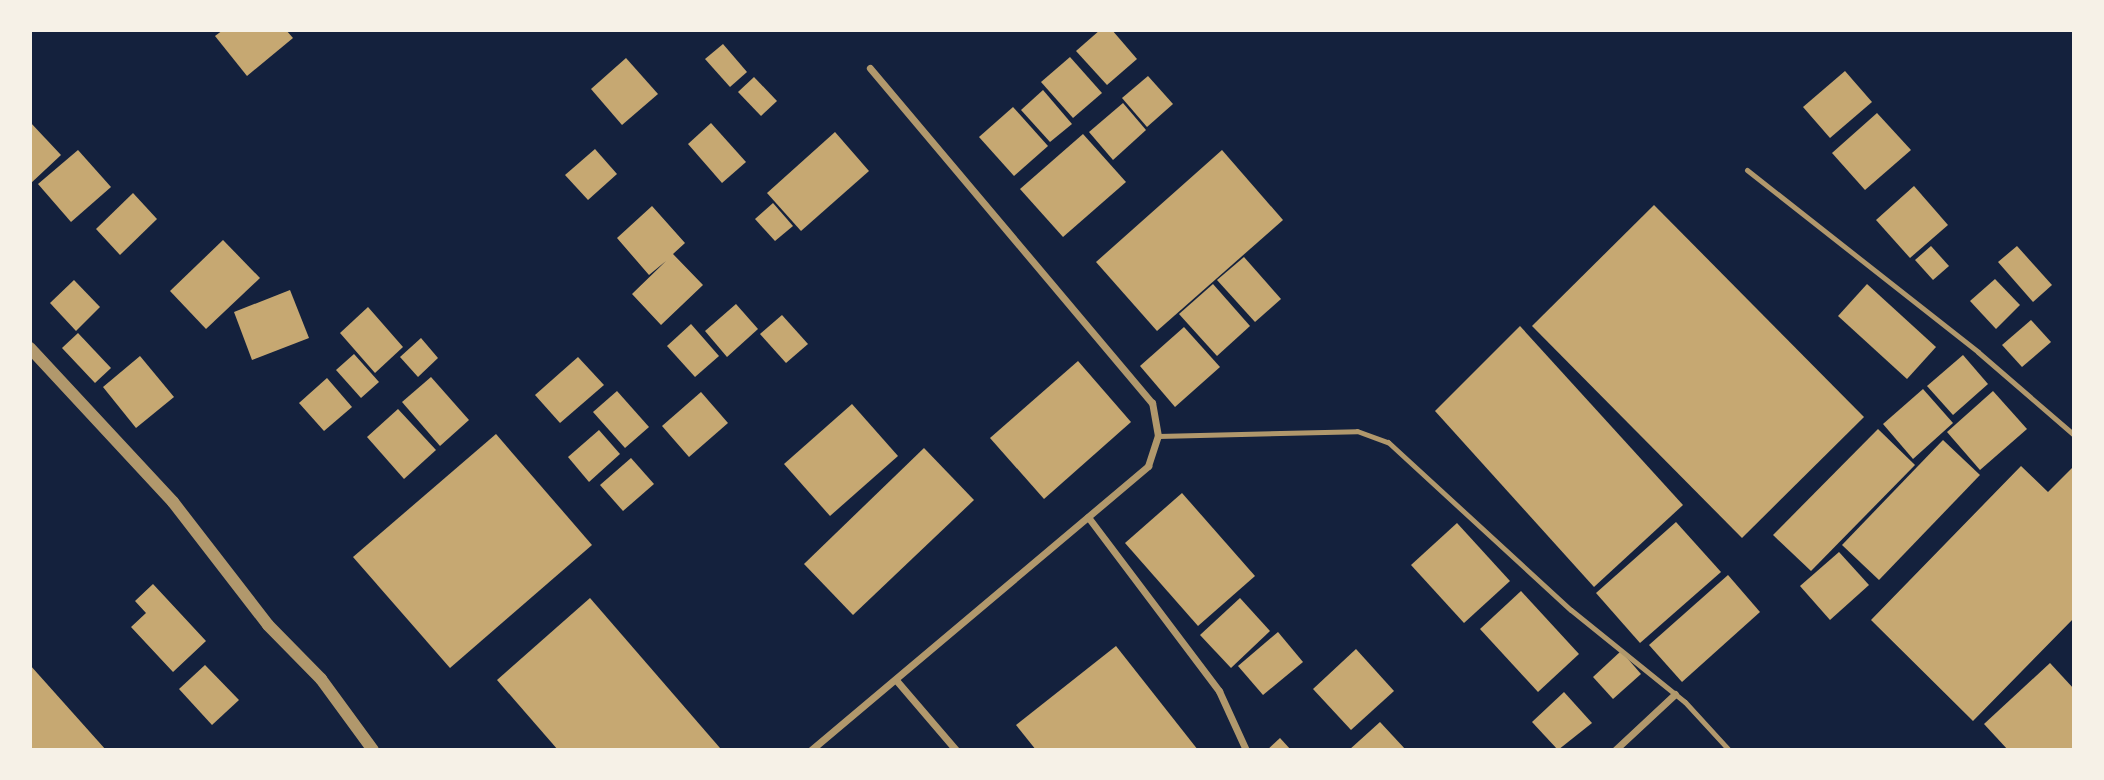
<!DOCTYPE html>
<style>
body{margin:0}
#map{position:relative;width:2104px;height:780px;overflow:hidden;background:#14213d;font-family:"Work Sans",sans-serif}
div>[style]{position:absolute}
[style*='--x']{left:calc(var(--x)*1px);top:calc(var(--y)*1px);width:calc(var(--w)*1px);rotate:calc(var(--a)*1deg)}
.building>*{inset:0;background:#c6a872}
.service>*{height:5px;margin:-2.5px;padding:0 2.5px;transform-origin:2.5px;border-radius:2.5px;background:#b1986c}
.minor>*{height:7px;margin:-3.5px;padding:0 3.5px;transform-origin:3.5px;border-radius:3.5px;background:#b1986c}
.tertiary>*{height:12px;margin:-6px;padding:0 6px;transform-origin:6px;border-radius:6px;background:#b1986c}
span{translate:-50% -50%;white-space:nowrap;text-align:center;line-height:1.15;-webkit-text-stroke:7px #f6f1e7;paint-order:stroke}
.frame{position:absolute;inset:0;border:32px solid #f6f1e7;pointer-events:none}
</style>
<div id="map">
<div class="building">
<i style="clip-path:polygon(223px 30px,286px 30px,293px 38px,247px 76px,215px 36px)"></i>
<i style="clip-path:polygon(1100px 30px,1112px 30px,1137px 59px,1107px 85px,1076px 51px)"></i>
<i style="clip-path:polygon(723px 44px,747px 72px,730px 87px,705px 59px)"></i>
<i style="clip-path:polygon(1070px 57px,1102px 93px,1073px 118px,1041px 82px)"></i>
<i style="clip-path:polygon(626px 58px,658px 94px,622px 125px,591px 89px)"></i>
<i style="clip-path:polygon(1845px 71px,1872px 102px,1830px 138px,1803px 107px)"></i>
<i style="clip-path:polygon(1148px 76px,1173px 104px,1147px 127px,1122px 98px)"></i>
<i style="clip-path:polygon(754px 77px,777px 101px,761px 116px,738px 92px)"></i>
<i style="clip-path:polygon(1043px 90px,1072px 124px,1050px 142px,1021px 110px)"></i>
<i style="clip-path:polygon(1123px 103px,1146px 130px,1113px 160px,1089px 132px)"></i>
<i style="clip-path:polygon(1013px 107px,1048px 146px,1014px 176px,979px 137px)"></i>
<i style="clip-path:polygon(1877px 113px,1911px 150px,1865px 190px,1832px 153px)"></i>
<i style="clip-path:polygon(30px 122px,61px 155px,30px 184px)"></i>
<i style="clip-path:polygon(711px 123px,746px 162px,722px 183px,688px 144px)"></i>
<i style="clip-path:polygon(835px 132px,869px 171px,801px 231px,767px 193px)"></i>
<i style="clip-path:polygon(1083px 134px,1126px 182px,1063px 237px,1020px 189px)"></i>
<i style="clip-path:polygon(595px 149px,617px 174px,588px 200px,565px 175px)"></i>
<i style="clip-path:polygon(78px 150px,111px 187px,71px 222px,38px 184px)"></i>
<i style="clip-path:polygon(1222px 150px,1283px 220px,1157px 331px,1096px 262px)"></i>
<i style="clip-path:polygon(1914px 186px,1948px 225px,1910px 258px,1876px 220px)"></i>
<i style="clip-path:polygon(133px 193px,157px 219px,120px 255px,96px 229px)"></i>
<i style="clip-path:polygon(773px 203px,793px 226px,775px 241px,755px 219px)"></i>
<i style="clip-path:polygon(1654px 205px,1864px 417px,1742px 538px,1532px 326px)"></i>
<i style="clip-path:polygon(652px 206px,685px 243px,673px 254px,703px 285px,661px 325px,632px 294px,666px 261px,649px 275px,617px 238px)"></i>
<i style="clip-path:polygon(223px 240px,260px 278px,206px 329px,170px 291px)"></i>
<i style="clip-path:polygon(1931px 246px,1949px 266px,1933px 280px,1915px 260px)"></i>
<i style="clip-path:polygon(2017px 246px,2052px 285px,2033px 302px,1998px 262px)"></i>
<i style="clip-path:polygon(1244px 257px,1281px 299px,1255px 322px,1217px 280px)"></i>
<i style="clip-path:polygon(1995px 279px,2020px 305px,1996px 329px,1970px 301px)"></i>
<i style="clip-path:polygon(74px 280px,100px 307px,76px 331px,50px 303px)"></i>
<i style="clip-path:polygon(1213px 284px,1250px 326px,1217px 356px,1179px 314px)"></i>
<i style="clip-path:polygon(1867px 284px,1936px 347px,1907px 379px,1838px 316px)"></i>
<i style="clip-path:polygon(290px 290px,309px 338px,252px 360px,234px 312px)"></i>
<i style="clip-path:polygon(736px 304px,758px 329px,727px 357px,705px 331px)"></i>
<i style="clip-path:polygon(368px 307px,403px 347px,375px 373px,340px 333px)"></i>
<i style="clip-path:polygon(782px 315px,808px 344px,786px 363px,760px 334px)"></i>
<i style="clip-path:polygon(2031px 320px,2051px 342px,2022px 367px,2002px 345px)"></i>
<i style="clip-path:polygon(691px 324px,719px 356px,695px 377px,667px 346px)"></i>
<i style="clip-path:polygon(1520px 326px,1683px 505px,1594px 587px,1435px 411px)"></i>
<i style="clip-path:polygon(1184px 327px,1220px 367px,1175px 407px,1140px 366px)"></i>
<i style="clip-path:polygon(78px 333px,111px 368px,95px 383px,62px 348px)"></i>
<i style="clip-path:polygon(421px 338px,438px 358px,418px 377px,400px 357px)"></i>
<i style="clip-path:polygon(354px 354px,379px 382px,361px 398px,336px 370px)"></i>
<i style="clip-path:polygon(1963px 355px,1988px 384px,1953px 415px,1927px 386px)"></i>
<i style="clip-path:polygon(140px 356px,174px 397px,136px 428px,103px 387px)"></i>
<i style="clip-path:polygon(578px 357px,604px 385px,560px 423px,535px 395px)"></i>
<i style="clip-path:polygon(1078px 361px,1131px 422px,1044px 499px,990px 438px)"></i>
<i style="clip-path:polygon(431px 377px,469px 420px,440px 446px,402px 402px)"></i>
<i style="clip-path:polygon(327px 378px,352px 407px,324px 431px,299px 403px)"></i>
<i style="clip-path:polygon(1923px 389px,1953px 423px,1913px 459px,1883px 424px)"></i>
<i style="clip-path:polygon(617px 391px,649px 427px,625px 448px,593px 412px)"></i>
<i style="clip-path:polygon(1993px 391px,2027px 429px,1980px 470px,1947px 432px)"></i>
<i style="clip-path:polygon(701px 392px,728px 423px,689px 457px,662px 426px)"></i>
<i style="clip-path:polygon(852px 404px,898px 456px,830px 516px,784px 464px)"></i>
<i style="clip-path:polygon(398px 409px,436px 450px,404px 479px,367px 437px)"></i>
<i style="clip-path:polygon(1878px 429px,1915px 465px,1811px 571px,1773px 535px)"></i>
<i style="clip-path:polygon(599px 430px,620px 454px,589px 482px,568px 457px)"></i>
<i style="clip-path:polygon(496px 434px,592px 545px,450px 668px,353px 557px)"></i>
<i style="clip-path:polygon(1943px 440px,1980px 475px,1879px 580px,1842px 545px)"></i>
<i style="clip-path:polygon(924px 448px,974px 500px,853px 615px,804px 564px)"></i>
<i style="clip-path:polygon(631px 458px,654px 484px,623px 511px,600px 485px)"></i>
<i style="clip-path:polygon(2021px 466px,2048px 492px,2074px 466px,2074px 618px,1973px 721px,1871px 620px)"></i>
<i style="clip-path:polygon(1182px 493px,1255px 576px,1198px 626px,1125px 543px)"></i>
<i style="clip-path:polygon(1676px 522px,1721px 572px,1640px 643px,1596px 593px)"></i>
<i style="clip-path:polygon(1457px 523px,1510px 581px,1464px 623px,1411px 565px)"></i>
<i style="clip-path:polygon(1839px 552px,1869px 585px,1830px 620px,1800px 586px)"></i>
<i style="clip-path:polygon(1728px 575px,1760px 612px,1682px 682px,1649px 645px)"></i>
<i style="clip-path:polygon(153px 584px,206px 641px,173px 672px,131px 627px,146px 613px,135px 601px)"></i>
<i style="clip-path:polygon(1521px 591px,1579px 654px,1538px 692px,1480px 629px)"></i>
<i style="clip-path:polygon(590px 598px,720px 748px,717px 750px,558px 750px,497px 680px)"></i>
<i style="clip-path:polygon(1240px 598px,1270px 631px,1231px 668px,1200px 635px)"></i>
<i style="clip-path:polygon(1278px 632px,1303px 662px,1263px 695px,1238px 666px)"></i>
<i style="clip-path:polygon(1116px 646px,1198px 750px,1036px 750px,1016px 725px)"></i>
<i style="clip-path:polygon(1356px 649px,1394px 691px,1351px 730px,1313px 689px)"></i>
<i style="clip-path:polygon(1621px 651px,1641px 674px,1613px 699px,1593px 677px)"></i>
<i style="clip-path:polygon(2050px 663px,2074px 689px,2074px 746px,2070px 750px,2008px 750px,1984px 724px)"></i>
<i style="clip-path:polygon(30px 665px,106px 750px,30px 750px)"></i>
<i style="clip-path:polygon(205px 665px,239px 700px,212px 725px,179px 689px)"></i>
<i style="clip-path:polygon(1564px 692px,1592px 723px,1558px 750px,1532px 722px)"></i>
<i style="clip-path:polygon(1380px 722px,1406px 750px,1349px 750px)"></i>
<i style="clip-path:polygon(1280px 738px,1291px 750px,1267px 750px)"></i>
</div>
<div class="service">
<i style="--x:1747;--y:170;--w:294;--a:38.2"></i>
<i style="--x:1978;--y:352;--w:127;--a:40.8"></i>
<i style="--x:1158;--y:436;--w:199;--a:-1.4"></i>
<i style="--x:1357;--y:431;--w:33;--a:20"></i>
<i style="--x:1388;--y:442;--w:248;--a:42.6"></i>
<i style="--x:1571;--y:610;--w:146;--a:38.9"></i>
<i style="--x:1685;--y:702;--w:65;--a:47.5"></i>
</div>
<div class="minor">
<i style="--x:1088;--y:517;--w:218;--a:53"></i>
<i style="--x:1219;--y:691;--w:65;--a:65.4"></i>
<i style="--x:896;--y:680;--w:92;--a:49.4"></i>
<i style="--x:811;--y:750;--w:441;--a:-40.1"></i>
<i style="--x:1148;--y:466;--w:32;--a:-72"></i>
<i style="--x:1158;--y:436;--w:34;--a:-100"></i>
<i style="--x:1152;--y:403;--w:438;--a:-130.1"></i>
<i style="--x:1615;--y:750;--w:82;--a:-43"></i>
</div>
<div class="tertiary">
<i style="--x:30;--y:348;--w:210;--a:47.1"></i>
<i style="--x:173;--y:502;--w:155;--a:52.3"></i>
<i style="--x:268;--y:625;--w:76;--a:45.5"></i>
<i style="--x:321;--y:679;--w:88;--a:53.8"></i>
</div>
<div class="frame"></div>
</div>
